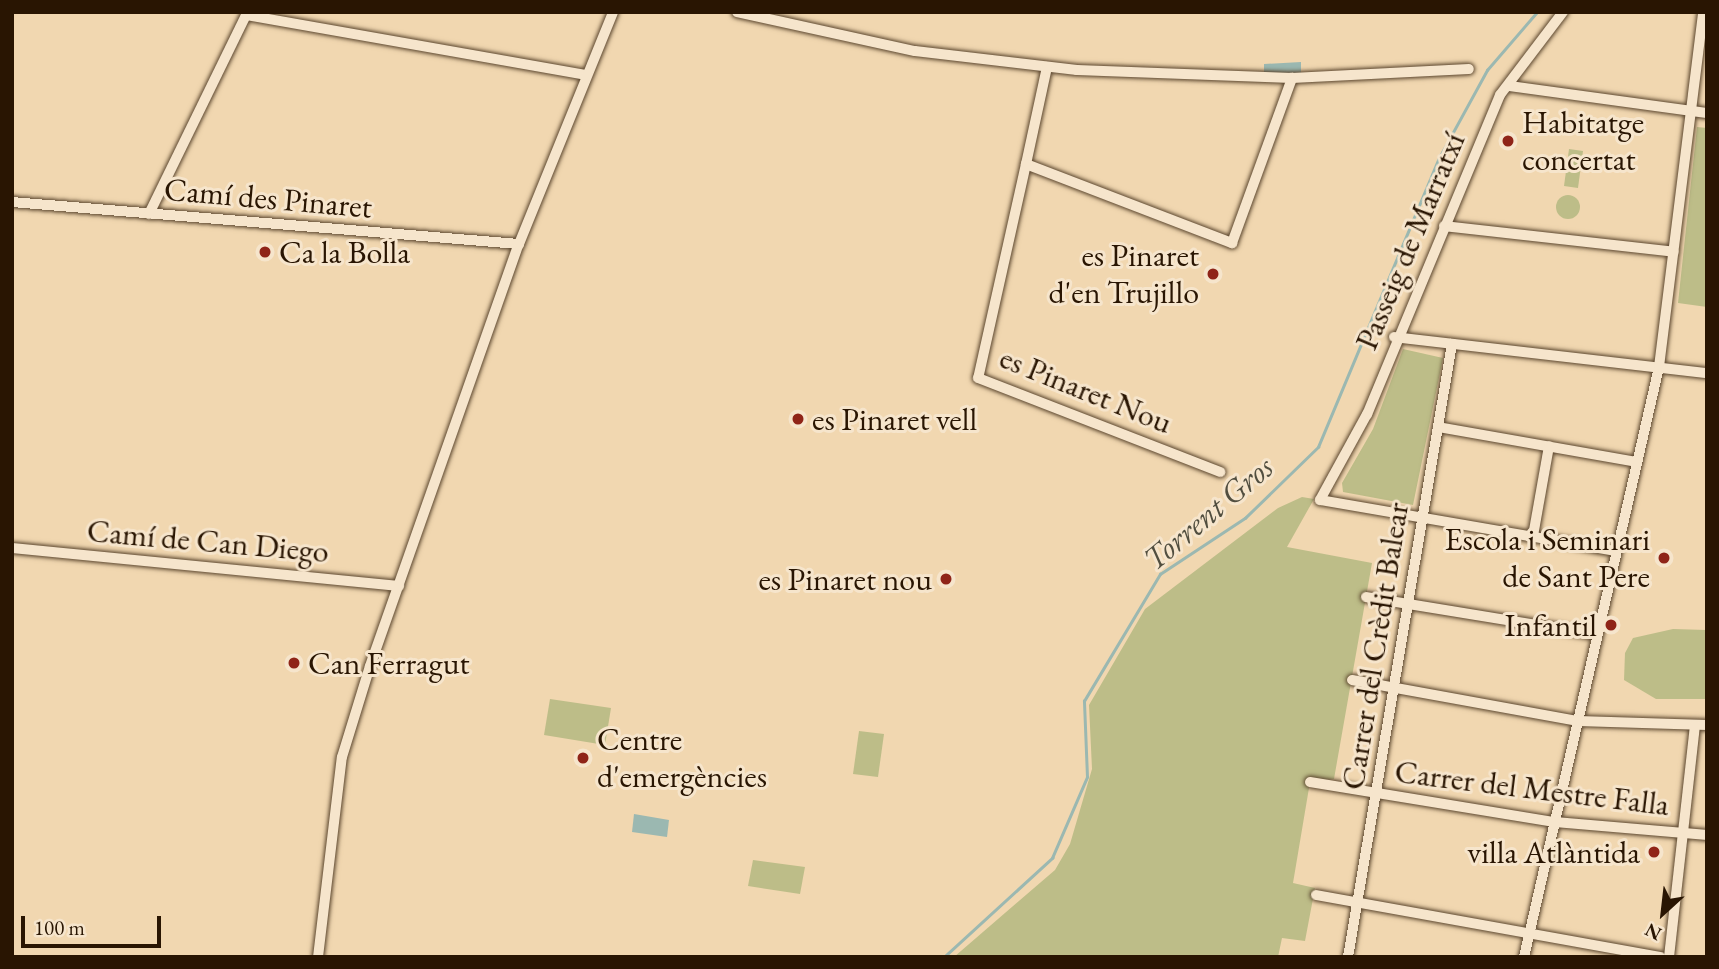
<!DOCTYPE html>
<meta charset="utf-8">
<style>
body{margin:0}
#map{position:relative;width:1719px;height:969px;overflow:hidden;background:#f1d7b0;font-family:"EB Garamond",serif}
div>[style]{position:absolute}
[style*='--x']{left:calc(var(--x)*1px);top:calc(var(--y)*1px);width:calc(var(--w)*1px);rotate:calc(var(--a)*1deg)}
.green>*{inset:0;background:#bdbd88}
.round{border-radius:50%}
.water>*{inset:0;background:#9bb8b1}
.stream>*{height:2.5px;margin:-1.25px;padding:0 1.25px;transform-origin:1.25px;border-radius:1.25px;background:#9bb8b1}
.roads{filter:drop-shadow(0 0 2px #5b462e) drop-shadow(0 0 2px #5b462e)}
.street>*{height:10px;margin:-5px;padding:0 5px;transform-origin:5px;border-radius:5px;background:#f6e5cc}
.dots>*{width:19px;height:19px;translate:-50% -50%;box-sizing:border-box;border:4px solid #f6e5cc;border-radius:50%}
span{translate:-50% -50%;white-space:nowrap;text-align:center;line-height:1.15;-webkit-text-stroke:6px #f6e5cc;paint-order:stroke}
.poi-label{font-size:32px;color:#291502}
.left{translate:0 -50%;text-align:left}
.right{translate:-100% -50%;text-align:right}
.street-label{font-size:32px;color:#291502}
.water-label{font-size:33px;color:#514e3f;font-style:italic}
.frame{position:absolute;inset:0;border:14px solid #291502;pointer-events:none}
.north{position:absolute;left:1628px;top:878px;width:70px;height:70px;-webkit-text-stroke:5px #f6e5cc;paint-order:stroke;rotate:207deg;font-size:19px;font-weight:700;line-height:28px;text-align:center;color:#291502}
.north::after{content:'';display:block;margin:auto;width:24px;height:32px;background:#291502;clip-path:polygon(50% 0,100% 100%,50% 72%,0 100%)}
.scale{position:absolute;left:21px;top:916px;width:140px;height:32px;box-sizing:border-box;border:4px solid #291502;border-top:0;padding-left:9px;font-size:21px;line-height:24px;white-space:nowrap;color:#291502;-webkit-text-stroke:5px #f6e5cc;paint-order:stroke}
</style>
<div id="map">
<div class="green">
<i style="clip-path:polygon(1697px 127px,1707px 128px,1707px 307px,1678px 303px)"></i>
<i style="clip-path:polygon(1569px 149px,1583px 151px,1578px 188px,1564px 186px)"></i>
<i class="round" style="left:1556px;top:195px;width:24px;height:24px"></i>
<i style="clip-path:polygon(1403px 349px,1443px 358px,1413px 505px,1343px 492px,1342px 483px,1373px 429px)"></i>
<i style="clip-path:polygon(1302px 497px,1314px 499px,1287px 547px,1372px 563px,1334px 779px,1310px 782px,1293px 883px,1315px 888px,1305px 941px,1282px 938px,1278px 957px,954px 957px,1055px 870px,1070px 844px,1092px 769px,1089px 705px,1145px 609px,1278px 508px)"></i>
<i style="clip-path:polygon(1673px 629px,1707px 630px,1707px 699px,1656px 699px,1624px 680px,1625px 653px,1633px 638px)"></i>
<i style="clip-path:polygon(550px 699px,611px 708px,605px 745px,544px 735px)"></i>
<i style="clip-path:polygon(859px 731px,884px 734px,878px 777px,853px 774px)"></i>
<i style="clip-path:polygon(753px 860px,805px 867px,800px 894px,748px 886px)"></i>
</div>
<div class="water">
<i style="clip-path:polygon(1301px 62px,1301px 73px,1264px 74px,1264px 64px)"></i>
<i style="clip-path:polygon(634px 814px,669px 820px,667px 837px,632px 832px)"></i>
</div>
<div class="stream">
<i style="--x:944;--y:957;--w:147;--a:-42.5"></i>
<i style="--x:1052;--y:858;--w:88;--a:-66.6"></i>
<i style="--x:1087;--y:777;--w:76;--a:-92.3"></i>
<i style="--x:1084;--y:701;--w:148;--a:-59.1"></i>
<i style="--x:1160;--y:574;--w:102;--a:-33.4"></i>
<i style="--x:1245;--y:518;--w:102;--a:-44.2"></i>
<i style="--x:1318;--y:447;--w:316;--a:-67.3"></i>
<i style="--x:1440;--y:156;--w:98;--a:-61.3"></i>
<i style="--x:1487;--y:70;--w:77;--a:-49.2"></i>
</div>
<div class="roads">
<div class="street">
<i style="--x:737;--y:12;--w:182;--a:12.4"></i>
<i style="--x:915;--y:51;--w:163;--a:6.7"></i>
<i style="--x:1077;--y:70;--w:215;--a:2.1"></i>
<i style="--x:1292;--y:78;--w:177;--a:-2.9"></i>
<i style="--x:1563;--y:12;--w:104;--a:127.2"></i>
<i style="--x:1500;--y:95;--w:346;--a:112.6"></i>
<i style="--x:1367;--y:414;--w:98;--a:118.7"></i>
<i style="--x:1320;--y:500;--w:300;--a:9.8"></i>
<i style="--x:1047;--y:67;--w:99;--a:102.2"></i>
<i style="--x:1026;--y:164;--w:221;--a:21"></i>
<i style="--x:1232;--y:243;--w:176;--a:-70"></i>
<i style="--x:1509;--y:86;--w:200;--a:7.8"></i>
<i style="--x:1026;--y:164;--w:219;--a:102.6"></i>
<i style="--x:978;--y:378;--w:260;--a:21.2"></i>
<i style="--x:12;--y:202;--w:509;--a:4.74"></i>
<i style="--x:149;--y:214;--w:221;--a:-64"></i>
<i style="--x:246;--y:15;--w:344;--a:10"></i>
<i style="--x:1444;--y:226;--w:231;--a:6.4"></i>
<i style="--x:1394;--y:337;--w:315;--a:6.6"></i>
<i style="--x:1438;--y:427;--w:202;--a:10"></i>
<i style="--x:1533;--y:536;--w:91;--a:-79.9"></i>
<i style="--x:12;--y:548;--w:389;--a:5.6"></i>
<i style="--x:1366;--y:597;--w:234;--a:9.3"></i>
<i style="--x:1352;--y:680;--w:230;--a:10.3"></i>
<i style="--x:1578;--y:721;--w:129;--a:1.8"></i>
<i style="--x:1310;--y:782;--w:248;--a:9.3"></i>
<i style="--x:1555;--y:822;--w:153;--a:4.9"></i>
<i style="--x:1316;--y:895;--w:350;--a:10.2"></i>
<i style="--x:318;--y:957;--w:201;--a:-83.2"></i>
<i style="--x:342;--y:757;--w:95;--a:-72.9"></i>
<i style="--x:370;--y:666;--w:448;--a:-70.6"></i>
<i style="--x:519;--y:244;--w:250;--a:-67.9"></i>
<i style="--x:1348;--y:957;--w:622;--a:-80.37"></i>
<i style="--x:1524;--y:957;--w:605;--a:-77.11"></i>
<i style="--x:1659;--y:367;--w:358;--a:-82.9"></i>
<i style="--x:1669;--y:957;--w:233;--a:-83.6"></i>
</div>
</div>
<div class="dots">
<i style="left:1508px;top:141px;background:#8f2418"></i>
<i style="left:265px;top:252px;background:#8f2418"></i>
<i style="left:1213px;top:274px;background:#8f2418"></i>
<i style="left:798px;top:419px;background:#8f2418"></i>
<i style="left:1664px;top:558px;background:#8f2418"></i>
<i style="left:946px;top:579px;background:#8f2418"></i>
<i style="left:1611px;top:625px;background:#8f2418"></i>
<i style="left:294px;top:663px;background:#8f2418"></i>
<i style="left:583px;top:758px;background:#8f2418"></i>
<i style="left:1654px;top:852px;background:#8f2418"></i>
</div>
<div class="poi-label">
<span class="left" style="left:1522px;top:141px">Habitatge<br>concertat</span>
<span class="left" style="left:279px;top:252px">Ca la Bolla</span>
<span class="right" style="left:1199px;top:274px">es Pinaret<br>d'en Trujillo</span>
<span class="left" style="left:812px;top:419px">es Pinaret vell</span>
<span class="right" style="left:1650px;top:558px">Escola i Seminari<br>de Sant Pere</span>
<span class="right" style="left:932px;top:579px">es Pinaret nou</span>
<span class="right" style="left:1597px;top:625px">Infantil</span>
<span class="left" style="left:308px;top:663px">Can Ferragut</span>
<span class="left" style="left:597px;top:758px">Centre<br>d'emergències</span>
<span class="right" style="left:1640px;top:852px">villa Atlàntida</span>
</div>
<div class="street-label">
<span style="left:268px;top:198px;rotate:5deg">Camí des Pinaret</span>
<span style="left:1410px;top:241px;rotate:-67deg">Passeig de Marratxí</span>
<span style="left:1086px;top:390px;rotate:22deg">es Pinaret Nou</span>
<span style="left:208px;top:541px;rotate:5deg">Camí de Can Diego</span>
<span style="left:1375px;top:646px;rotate:-81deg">Carrer del Crèdit Balear</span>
<span style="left:1532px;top:788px;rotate:7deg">Carrer del Mestre Falla</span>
</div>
<div class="water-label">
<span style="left:1208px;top:513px;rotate:-40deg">Torrent Gros</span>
</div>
<div class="frame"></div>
<div class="north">N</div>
<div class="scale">100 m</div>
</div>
